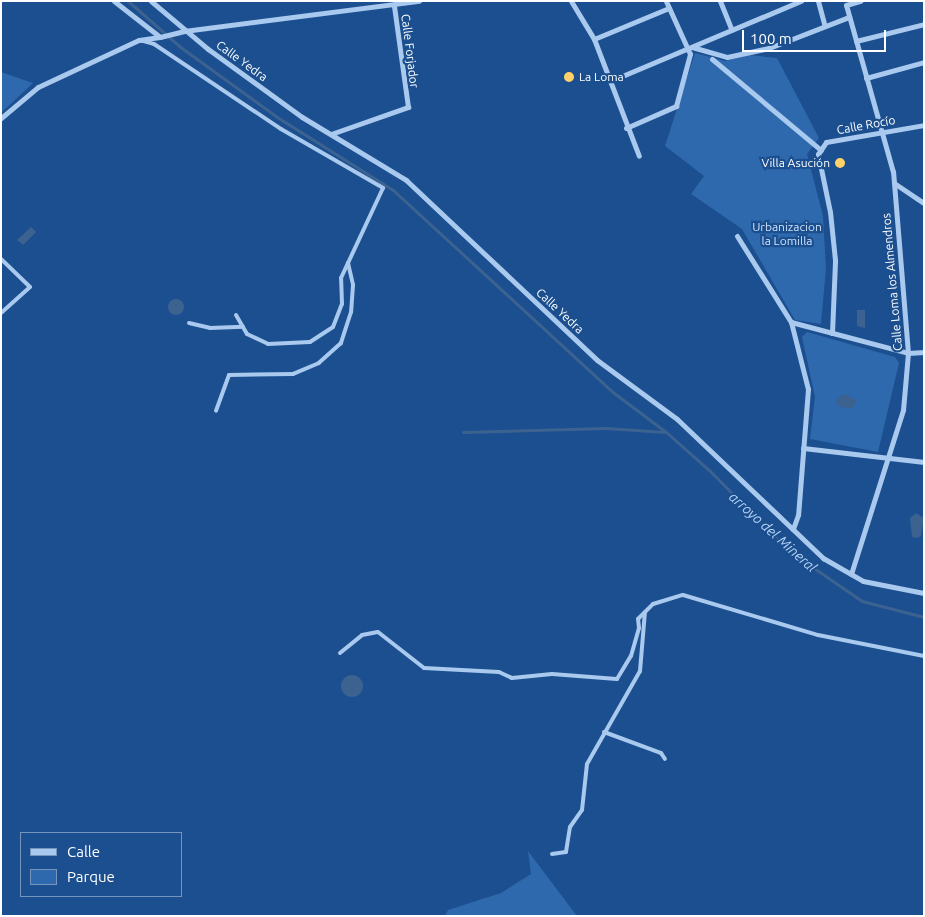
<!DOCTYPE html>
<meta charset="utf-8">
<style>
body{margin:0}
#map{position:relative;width:925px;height:917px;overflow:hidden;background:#1b4f8f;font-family:Ubuntu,sans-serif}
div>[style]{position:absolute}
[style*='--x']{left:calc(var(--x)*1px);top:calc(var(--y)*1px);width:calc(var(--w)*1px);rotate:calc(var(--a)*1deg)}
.green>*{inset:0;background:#2e69ad}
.water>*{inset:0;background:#3c6290}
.round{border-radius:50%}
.stream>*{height:3px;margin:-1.5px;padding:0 1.5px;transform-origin:1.5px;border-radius:1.5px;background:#3c6290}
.service>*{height:4px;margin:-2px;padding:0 2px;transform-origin:2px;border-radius:2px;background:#a9c9ee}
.minor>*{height:5px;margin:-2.5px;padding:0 2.5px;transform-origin:2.5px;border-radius:2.5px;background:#a9c9ee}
.dots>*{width:14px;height:14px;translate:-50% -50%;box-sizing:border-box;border:2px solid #1b4f8f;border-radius:50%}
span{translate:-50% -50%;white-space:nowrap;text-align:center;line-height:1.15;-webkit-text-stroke:4.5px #1b4f8f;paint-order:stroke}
.street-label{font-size:12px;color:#fff}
.poi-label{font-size:12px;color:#fff}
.left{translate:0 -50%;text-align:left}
.right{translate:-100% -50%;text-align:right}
.park-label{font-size:12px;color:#cfe3fa}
.water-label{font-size:14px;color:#b5d3f5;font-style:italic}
.frame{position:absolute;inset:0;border:2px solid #fff;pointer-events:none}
.legend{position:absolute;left:20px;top:832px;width:162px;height:65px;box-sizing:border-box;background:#1b4f8f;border:1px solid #7695bc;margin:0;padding:6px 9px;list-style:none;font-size:15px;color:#fff}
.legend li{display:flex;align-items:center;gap:10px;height:25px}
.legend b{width:25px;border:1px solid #7695bc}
.scale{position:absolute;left:742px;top:30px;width:144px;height:22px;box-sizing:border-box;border:2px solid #fff;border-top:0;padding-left:6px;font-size:15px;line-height:18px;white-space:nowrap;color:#fff;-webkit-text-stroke:4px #1b4f8f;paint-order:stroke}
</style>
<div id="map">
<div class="green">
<i style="clip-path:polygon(695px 53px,725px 61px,749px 55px,777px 58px,819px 138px,807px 154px,823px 216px,826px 268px,821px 324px,795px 320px,742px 229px,691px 194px,704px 176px,665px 146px)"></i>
<i style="clip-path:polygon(1px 72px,33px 83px,1px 113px)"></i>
<i style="clip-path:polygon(807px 332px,895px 357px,899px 363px,878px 452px,810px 439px,815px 397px,802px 337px)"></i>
<i style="clip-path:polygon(528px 851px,577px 916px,445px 916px,448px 910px,501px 893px,531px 874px)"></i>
</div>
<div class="water">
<i style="clip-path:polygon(31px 227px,36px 232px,23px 245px,17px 240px)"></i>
<i class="round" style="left:168px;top:299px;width:16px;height:16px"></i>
<i style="clip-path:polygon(857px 310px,865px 310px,865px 328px,857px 326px)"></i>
<i style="clip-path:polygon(844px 394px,857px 400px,852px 409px,838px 406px,836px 400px)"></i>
<i style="clip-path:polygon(916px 513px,924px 518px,921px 536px,917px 538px,912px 537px,910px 518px)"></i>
<i class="round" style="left:341px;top:675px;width:22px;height:22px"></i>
</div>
<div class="stream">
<i style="--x:128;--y:1;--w:68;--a:41.4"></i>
<i style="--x:179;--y:46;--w:121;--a:35.9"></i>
<i style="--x:277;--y:117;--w:137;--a:32.2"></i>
<i style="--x:393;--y:190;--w:300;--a:42.6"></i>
<i style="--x:614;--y:393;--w:65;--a:36.9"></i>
<i style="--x:666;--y:432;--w:62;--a:41.7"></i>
<i style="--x:712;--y:473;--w:110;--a:45.4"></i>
<i style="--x:789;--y:551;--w:88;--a:34.4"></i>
<i style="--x:862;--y:601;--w:64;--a:14.5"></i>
<i style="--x:463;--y:432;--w:143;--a:-1.6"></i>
<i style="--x:606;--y:428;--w:59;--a:3.9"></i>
</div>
<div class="service">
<i style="--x:140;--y:40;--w:15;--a:16"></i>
<i style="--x:154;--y:44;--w:153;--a:33.8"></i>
<i style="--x:281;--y:129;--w:118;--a:30"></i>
<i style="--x:383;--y:188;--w:83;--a:115"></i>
<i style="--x:348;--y:263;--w:23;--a:77"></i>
<i style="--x:353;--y:285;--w:27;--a:94"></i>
<i style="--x:351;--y:312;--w:33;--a:108"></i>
<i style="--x:341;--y:343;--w:30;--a:138"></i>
<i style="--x:319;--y:363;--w:28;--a:157"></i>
<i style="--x:293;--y:374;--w:64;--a:179.1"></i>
<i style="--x:229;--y:375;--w:38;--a:110"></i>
<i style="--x:1;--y:259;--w:40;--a:44"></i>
<i style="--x:30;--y:287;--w:39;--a:138"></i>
<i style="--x:236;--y:315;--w:22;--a:60"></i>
<i style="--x:247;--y:334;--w:23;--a:25"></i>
<i style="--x:268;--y:344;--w:42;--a:-2.7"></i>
<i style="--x:310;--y:342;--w:27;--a:-33"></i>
<i style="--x:333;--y:327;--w:25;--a:-69"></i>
<i style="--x:342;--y:304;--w:26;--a:-92"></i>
<i style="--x:341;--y:278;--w:17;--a:-65"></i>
<i style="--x:189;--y:323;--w:22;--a:13"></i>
<i style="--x:210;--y:328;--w:33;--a:-2"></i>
<i style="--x:340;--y:653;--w:28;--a:-39"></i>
<i style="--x:362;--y:635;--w:16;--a:-11"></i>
<i style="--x:378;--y:632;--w:58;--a:38"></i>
<i style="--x:424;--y:668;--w:75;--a:3.1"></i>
<i style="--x:499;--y:672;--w:14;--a:25"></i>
<i style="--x:512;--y:678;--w:40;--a:-5.7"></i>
<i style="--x:552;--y:674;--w:65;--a:4.4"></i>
<i style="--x:617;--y:679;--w:27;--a:-59"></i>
<i style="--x:631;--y:656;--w:29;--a:-74"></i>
<i style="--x:639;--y:628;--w:9;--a:-96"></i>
<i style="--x:638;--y:619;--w:21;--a:-45"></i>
<i style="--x:653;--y:604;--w:31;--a:-17"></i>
<i style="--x:683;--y:595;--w:141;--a:16.5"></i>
<i style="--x:818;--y:635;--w:108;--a:11.2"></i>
<i style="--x:604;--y:732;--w:61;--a:20.2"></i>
<i style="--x:661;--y:753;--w:7;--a:56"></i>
<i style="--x:552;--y:854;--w:14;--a:-8"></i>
<i style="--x:566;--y:852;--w:25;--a:-81"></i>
<i style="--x:570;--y:827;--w:21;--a:-55"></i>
<i style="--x:582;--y:810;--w:46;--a:-83.8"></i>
<i style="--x:587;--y:764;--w:107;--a:-60.3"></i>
<i style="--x:640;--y:671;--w:59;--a:-85.2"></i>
</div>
<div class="minor">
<i style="--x:114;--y:1;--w:58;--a:38"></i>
<i style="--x:160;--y:37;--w:25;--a:-14"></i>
<i style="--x:184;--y:31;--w:237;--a:-7.3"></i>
<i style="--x:151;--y:1;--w:75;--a:40.1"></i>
<i style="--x:208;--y:49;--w:116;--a:35.9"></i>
<i style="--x:302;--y:117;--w:122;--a:31.2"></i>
<i style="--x:406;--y:180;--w:262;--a:43.3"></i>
<i style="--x:597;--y:360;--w:99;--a:36.4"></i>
<i style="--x:677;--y:419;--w:202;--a:43.6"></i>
<i style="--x:823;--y:558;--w:46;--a:29.9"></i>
<i style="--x:863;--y:581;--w:62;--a:11.1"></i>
<i style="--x:571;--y:1;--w:44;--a:58.8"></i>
<i style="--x:594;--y:39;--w:125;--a:69"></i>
<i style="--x:720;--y:1;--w:31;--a:68"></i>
<i style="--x:818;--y:1;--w:24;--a:75"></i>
<i style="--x:594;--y:39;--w:81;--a:-22.5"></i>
<i style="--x:856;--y:41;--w:70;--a:-14"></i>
<i style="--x:692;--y:47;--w:36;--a:16"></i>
<i style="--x:727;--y:57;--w:43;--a:-12.1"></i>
<i style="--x:769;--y:48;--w:86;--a:-21.2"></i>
<i style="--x:712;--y:59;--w:142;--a:39.9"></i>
<i style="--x:866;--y:78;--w:60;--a:-15.4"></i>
<i style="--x:615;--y:79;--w:202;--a:-22.8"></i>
<i style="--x:1;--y:118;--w:48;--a:-40"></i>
<i style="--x:38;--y:87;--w:111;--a:-25"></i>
<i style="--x:139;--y:40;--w:21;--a:-8"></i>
<i style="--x:626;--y:128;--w:55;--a:-23.7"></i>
<i style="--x:676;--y:106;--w:54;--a:-74.9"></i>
<i style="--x:690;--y:54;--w:58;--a:-114.4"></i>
<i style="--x:331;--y:134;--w:82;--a:-19.3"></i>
<i style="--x:408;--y:107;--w:102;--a:-97.9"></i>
<i style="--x:894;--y:183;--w:36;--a:34"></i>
<i style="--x:737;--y:236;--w:102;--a:57.9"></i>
<i style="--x:791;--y:322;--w:69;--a:75.8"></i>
<i style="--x:808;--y:389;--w:126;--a:94.5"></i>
<i style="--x:798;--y:515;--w:15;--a:110"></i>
<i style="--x:791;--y:322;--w:121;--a:14.8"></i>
<i style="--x:908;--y:353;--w:16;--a:-4"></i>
<i style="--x:832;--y:333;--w:73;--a:-87.6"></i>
<i style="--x:835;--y:260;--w:48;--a:-95.9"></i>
<i style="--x:830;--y:212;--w:59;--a:-101.7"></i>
<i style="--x:818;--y:154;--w:14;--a:-56"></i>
<i style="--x:826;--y:142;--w:99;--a:-9.8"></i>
<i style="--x:803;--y:448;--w:122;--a:6.6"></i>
<i style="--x:851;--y:574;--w:172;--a:-72.4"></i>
<i style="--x:903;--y:410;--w:57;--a:-85"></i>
<i style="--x:908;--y:353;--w:182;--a:-94.7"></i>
<i style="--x:893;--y:172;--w:173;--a:-105.7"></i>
<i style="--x:846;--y:5;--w:15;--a:-16"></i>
</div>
<div class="dots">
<i style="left:569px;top:77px;background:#ffd166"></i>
<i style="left:840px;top:163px;background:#ffd166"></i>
</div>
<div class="street-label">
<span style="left:410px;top:51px;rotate:83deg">Calle Forjador</span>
<span style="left:242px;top:61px;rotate:36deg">Calle Yedra</span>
<span style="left:866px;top:125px;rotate:-10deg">Calle Rocío</span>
<span style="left:892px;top:282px;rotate:-95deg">Calle Loma los Almendros</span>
<span style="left:560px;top:311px;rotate:43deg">Calle Yedra</span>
</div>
<div class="poi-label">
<span class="left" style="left:579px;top:77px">La Loma</span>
<span class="right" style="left:830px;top:163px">Villa Asución</span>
</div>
<div class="park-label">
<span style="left:787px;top:234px">Urbanizacion<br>la Lomilla</span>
</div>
<div class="water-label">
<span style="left:773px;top:532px;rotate:42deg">arroyo del Mineral</span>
</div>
<div class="frame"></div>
<ul class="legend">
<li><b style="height:6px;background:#a9c9ee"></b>Calle</li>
<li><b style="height:14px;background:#2e69ad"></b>Parque</li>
</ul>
<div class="scale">100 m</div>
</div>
